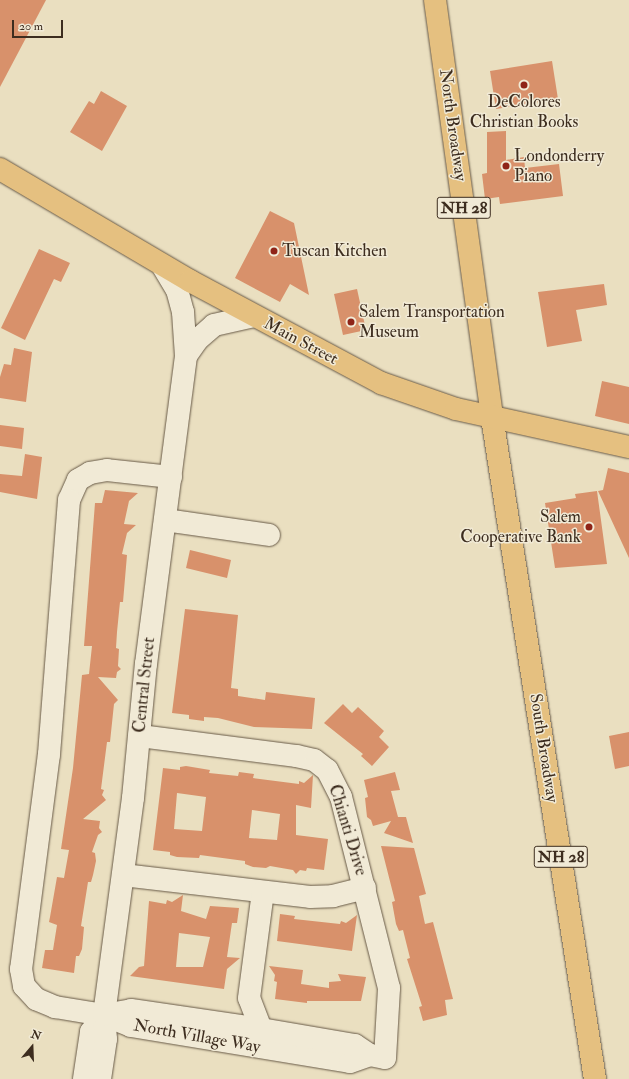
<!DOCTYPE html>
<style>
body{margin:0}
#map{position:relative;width:629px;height:1079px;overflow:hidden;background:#eadfc0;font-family:"IM FELL Double Pica",serif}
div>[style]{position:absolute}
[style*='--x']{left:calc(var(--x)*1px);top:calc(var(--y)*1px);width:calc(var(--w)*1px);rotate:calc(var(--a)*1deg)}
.building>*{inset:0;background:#d8916b}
.roads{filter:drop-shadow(0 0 1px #685a47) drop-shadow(0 0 1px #685a47)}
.minor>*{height:22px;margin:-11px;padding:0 11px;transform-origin:11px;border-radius:11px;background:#f1ead6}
.major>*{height:22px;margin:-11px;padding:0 11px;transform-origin:11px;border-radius:11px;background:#e5c080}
.dots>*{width:11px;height:11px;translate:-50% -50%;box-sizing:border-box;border:2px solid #f1ead6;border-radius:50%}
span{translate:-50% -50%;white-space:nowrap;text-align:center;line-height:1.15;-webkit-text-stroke:3px #f1ead6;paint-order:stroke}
.shield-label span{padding:1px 3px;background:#f1ead6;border:1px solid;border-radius:3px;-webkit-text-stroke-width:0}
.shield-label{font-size:16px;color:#3d2d1f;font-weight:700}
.poi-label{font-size:17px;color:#3d2d1f}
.left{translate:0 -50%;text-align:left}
.right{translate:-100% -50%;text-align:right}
.street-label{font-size:17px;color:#3d2d1f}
.north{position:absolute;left:12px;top:1027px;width:40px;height:40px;-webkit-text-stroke:3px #f1ead6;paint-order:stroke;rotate:19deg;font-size:11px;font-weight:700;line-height:16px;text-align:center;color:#3d2d1f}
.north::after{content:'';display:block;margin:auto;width:14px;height:18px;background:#3d2d1f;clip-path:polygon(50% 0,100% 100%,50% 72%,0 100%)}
.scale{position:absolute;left:12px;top:20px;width:51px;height:18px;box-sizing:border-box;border:2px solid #3d2d1f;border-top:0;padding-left:5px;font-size:12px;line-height:14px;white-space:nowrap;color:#3d2d1f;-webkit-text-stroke:3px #f1ead6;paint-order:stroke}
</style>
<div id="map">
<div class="building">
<i style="clip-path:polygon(0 0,46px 0,0 87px)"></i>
<i style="clip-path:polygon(552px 61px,558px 99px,496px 109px,490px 71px)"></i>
<i style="clip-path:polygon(101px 91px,127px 106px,102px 151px,70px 132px,89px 101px,94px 104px)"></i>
<i style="clip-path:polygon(506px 131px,506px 160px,524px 157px,525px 168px,559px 164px,563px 196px,500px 204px,499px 197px,485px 199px,482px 174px,487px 173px,487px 132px)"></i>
<i style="clip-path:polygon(270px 211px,294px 223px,309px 295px,290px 284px,280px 302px,235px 278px)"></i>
<i style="clip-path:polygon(39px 249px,70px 263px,61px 282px,54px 279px,25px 340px,1px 328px)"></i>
<i style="clip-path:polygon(604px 284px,607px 305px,576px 310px,582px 341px,547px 347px,538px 292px)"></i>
<i style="clip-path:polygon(357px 289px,366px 330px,343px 335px,334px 294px)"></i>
<i style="clip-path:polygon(14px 348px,32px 352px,26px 402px,0 398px,0 377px,4px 364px,11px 365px)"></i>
<i style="clip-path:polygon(602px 381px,629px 387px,629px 424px,595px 416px)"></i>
<i style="clip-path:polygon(0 425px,24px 428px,22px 449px,0 446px)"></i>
<i style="clip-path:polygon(25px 454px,42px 457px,37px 499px,0 492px,0 474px,22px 476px)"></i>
<i style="clip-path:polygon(608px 468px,629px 473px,629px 558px,598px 491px,603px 490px)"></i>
<i style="clip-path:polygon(105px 490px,138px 493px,129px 501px,124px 524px,136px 525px,127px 533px,122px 554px,127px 555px,123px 602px,120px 602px,117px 632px,116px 648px,119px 649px,118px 666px,121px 669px,117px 672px,116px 678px,98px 677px,118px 700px,114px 704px,110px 742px,107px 742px,101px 789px,104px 790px,102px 795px,106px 800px,83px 819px,100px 821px,99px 828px,102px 832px,98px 835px,92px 852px,95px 853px,96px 861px,93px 875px,91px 882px,88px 882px,81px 926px,84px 927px,82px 949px,79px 956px,76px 956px,74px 973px,42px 968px,45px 950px,53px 950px,57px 925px,49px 922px,50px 917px,57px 877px,64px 878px,69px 850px,61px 849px,73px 768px,82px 675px,89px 674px,92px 646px,84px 646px,95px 503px,102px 503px)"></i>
<i style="clip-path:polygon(597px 491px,607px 564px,555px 568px,545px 503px,576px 498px,575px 494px)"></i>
<i style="clip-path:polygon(190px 550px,231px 560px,227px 578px,186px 568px)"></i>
<i style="clip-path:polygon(185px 609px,238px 615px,231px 688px,238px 689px,238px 696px,265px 700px,266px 692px,315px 698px,312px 729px,254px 727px,218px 718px,204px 717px,204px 721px,189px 719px,189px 715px,172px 713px)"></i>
<i style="clip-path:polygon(343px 704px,352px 713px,358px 707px,384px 731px,379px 737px,389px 747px,372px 766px,361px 756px,363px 754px,324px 723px)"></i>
<i style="clip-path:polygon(629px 732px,629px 766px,615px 769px,609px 736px)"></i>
<i style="clip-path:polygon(evenodd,186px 766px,210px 770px,209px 773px,238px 776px,239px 772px,254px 774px,253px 778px,299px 784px,299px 781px,304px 783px,313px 775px,311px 808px,296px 805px,296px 835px,328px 839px,324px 870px,307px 868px,306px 871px,300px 870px,296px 874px,293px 870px,270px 866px,266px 868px,253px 867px,245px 864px,245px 861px,200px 855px,199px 858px,177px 857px,170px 855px,170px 852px,153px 850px,163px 768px,180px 770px,180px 767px,186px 766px,177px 793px,206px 797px,202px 831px,174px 829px,177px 793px,186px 766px,252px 810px,280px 814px,277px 840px,249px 838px,252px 810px)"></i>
<i style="clip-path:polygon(395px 772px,400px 790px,391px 791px,398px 817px,406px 817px,413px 843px,384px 833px,391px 821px,373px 826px,371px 820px,367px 817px,365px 798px,368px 797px,364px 780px)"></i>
<i style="clip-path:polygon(381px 846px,414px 848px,426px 894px,419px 896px,425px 924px,433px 922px,453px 999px,445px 1000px,447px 1015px,423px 1021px,419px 1007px,422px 1006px,407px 959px,410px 958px,403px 930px,399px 931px,396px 924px,392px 902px,395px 901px)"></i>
<i style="clip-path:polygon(evenodd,183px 895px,181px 911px,206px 919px,210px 906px,239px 908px,237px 923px,232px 923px,227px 957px,240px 958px,227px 969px,224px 989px,130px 976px,139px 967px,144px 966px,149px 901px,166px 904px,167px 900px,172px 902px,183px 895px,179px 933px,210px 937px,203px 967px,176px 967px,179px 933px)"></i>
<i style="clip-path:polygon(280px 914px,295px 916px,294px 919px,340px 924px,341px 921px,346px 923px,357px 915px,352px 951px,277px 941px)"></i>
<i style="clip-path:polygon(269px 966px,303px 970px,301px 984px,329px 988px,329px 982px,341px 981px,338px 974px,366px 977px,361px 1001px,307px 1001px,307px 1003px,275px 999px,277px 982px,274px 981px,275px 975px)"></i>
</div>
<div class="roads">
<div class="minor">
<i style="--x:186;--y:356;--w:19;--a:-55"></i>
<i style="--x:197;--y:340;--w:23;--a:-41"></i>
<i style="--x:214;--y:325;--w:41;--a:-12.7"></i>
<i style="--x:171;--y:477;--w:64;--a:-173.8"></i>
<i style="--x:107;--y:470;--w:17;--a:170"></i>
<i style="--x:90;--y:473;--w:14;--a:150"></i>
<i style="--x:78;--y:480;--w:22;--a:114"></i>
<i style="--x:69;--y:500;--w:255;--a:94.5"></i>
<i style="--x:49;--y:754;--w:217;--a:97.4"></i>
<i style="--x:21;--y:969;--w:17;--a:80"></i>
<i style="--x:24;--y:986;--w:18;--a:47"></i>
<i style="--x:36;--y:999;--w:21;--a:23"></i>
<i style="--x:55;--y:1007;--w:50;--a:9.3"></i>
<i style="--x:104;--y:1015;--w:29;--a:22"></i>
<i style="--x:131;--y:1026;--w:222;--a:9.3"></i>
<i style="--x:350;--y:1062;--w:21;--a:-19"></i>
<i style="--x:165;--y:520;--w:105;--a:8.2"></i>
<i style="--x:123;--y:875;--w:188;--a:6.7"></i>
<i style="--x:310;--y:897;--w:23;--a:-2"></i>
<i style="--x:333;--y:896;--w:33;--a:-14"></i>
<i style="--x:104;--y:1015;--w:27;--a:-10"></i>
<i style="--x:131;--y:1010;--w:131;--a:8.3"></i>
<i style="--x:261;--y:1029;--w:95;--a:9.7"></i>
<i style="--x:355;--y:1045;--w:18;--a:34"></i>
<i style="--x:370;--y:1055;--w:15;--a:11"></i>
<i style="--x:385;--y:1058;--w:70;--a:-86.7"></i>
<i style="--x:389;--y:988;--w:197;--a:-104.1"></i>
<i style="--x:341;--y:797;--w:30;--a:-117"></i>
<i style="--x:327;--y:770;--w:16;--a:-142"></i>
<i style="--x:314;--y:760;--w:18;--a:-167"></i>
<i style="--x:296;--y:756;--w:158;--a:-172.7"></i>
<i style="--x:261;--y:1029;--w:33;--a:-111"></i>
<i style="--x:249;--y:998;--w:107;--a:-82.5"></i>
<i style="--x:84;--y:1079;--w:48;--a:-81.5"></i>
<i style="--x:91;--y:1032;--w:9;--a:-49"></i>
<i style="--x:100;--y:1079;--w:40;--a:-81.5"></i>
<i style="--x:106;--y:1039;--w:24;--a:-95"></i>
<i style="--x:104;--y:1015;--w:219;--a:-82.4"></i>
<i style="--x:133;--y:798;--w:135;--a:-84.5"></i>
<i style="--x:146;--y:664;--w:311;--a:-82.6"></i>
<i style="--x:186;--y:356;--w:44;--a:-93.9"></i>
<i style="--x:183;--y:312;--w:23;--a:-105"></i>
<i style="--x:177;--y:290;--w:29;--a:-121"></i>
</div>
<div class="major">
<i style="--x:435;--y:0;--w:421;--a:82.2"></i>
<i style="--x:492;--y:417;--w:670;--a:81.16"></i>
<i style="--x:0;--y:169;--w:221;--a:30.5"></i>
<i style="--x:190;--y:281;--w:217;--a:28.1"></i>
<i style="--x:381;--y:383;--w:79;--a:19.1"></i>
<i style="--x:456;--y:409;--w:177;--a:12.4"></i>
</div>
</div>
<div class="dots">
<i style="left:524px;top:85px;background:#8f2418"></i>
<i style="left:506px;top:166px;background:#8f2418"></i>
<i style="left:274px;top:251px;background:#8f2418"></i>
<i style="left:351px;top:322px;background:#8f2418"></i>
<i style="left:589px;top:527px;background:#8f2418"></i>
</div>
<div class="shield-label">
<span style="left:464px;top:208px">NH 28</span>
<span style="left:561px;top:857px">NH 28</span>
</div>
<div class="poi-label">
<span style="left:524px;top:112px">DeColores<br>Christian Books</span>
<span class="left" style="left:514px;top:166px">Londonderry<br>Piano</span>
<span class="left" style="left:282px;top:251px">Tuscan Kitchen</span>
<span class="left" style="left:359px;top:322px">Salem Transportation<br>Museum</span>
<span class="right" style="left:581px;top:527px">Salem<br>Cooperative Bank</span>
</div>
<div class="street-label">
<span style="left:453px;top:125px;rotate:82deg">North Broadway</span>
<span style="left:301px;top:341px;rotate:28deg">Main Street</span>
<span style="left:144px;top:685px;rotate:-84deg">Central Street</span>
<span style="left:544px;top:748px;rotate:81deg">South Broadway</span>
<span style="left:348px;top:830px;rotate:73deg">Chianti Drive</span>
<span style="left:197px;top:1036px;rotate:10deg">North Village Way</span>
</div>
<div class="north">N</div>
<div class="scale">20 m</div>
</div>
